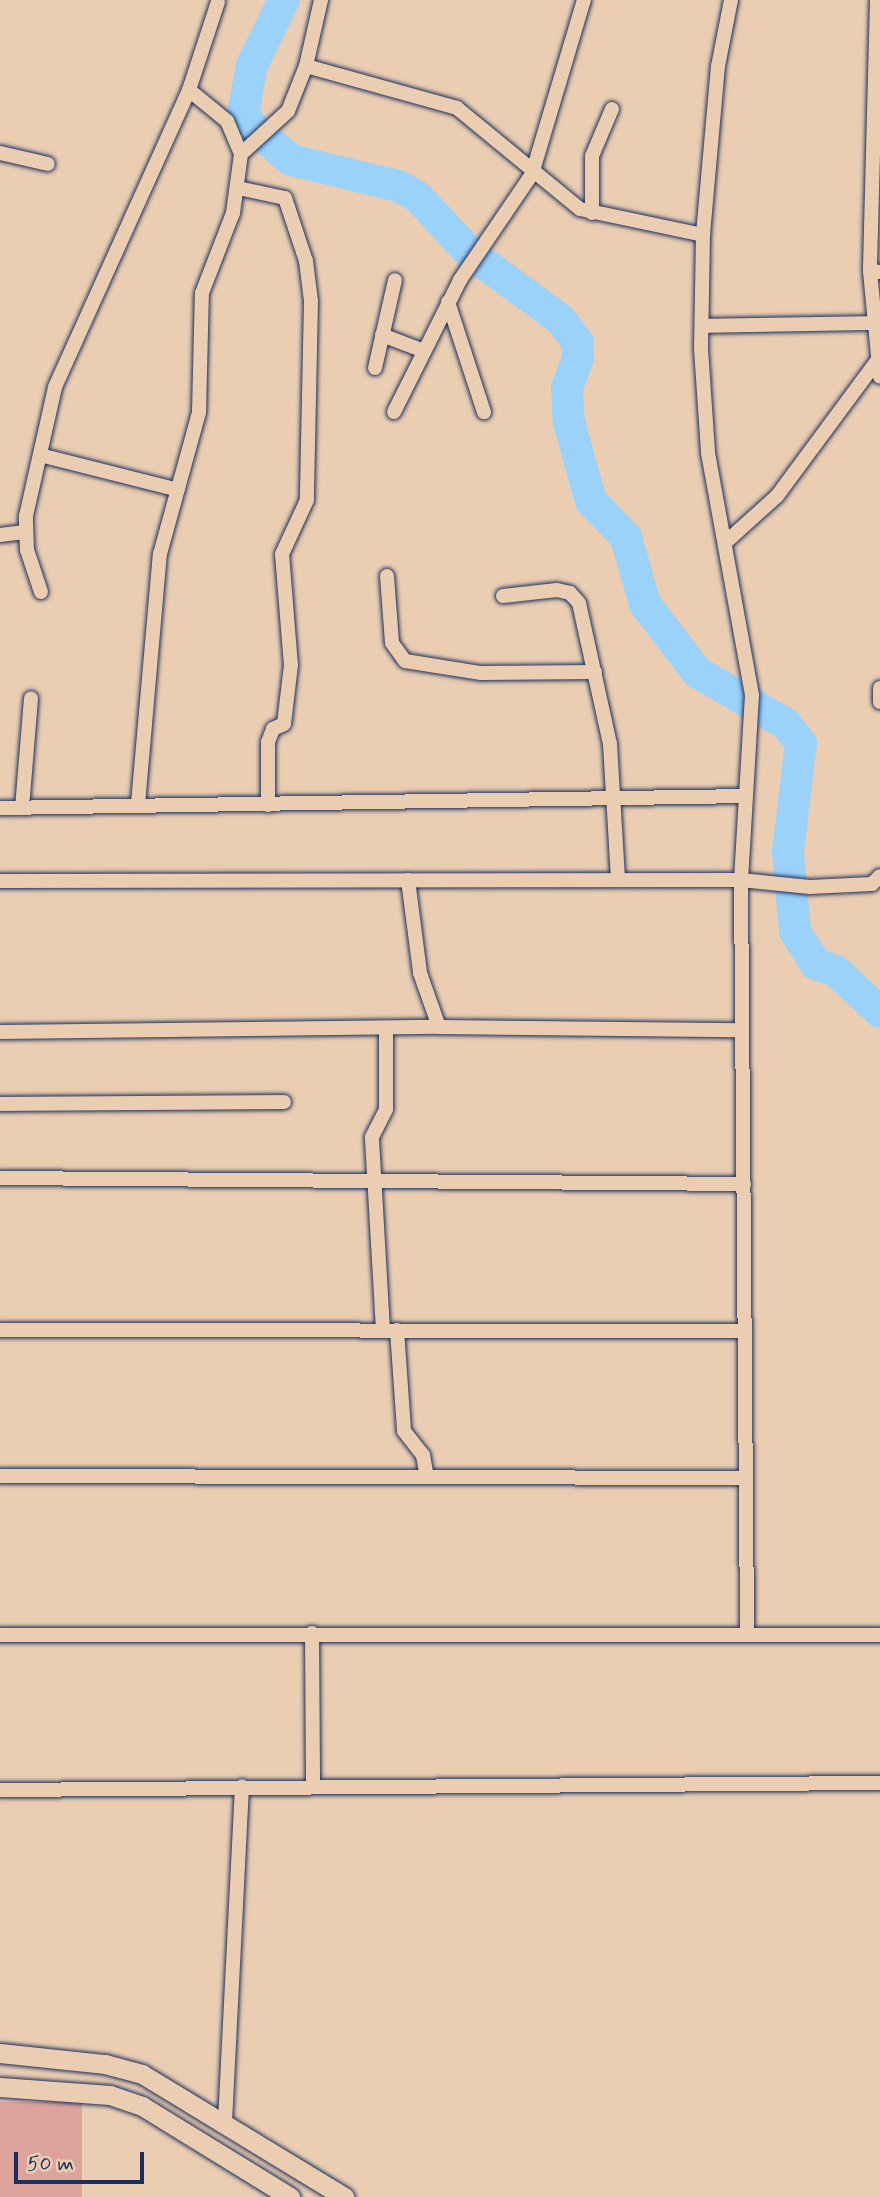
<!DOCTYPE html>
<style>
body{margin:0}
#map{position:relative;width:880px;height:2197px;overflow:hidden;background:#ebceb2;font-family:Mynerve,sans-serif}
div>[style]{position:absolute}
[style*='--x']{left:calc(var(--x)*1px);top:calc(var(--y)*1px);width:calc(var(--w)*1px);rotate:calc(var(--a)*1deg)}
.river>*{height:32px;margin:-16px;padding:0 16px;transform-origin:16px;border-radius:16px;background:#9ad2fa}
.building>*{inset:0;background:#dda49c}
.roads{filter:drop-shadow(0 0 2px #1b2f5e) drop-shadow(0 0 2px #1b2f5e)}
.street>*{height:14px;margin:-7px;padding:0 7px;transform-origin:7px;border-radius:7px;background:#ebceb2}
.secondary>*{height:19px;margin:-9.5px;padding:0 9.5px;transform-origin:9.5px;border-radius:9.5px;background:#ebceb2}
span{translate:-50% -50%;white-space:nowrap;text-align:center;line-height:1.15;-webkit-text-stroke:6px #ebceb2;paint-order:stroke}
.scale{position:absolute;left:14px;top:2152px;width:130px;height:32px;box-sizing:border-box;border:4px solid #1b2f5e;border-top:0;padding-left:9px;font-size:21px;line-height:24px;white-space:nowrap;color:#1b2f5e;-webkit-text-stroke:5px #ebceb2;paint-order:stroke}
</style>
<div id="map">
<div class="river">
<i style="--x:284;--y:0;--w:72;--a:116.2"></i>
<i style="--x:252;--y:65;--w:45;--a:100.3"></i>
<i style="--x:244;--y:109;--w:15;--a:74"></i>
<i style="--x:248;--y:123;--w:57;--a:40.7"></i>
<i style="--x:291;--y:160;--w:110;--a:13.7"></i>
<i style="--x:398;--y:186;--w:21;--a:28"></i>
<i style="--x:417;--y:196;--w:78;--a:47.1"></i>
<i style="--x:470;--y:253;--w:112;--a:36.3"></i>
<i style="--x:560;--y:319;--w:28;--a:52"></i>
<i style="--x:577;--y:341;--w:17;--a:87"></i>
<i style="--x:578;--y:358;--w:32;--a:110"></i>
<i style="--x:567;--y:388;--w:34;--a:87"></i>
<i style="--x:569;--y:422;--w:82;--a:74.4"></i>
<i style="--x:591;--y:501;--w:50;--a:45.8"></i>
<i style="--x:626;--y:537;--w:70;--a:74.2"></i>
<i style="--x:645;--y:604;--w:86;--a:52.6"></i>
<i style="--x:697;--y:672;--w:103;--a:30.3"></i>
<i style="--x:786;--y:724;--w:24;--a:52"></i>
<i style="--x:801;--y:743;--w:110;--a:96.8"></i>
<i style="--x:788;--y:852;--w:79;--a:84.9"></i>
<i style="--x:795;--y:931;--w:39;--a:58"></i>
<i style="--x:816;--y:964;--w:21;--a:19"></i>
<i style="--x:836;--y:971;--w:60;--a:43"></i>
</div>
<div class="building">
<i style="clip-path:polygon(0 2102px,82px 2102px,82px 2197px,0 2197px)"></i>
</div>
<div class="roads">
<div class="street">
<i style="--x:731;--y:0;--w:67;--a:101.1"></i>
<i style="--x:718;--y:66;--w:170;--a:95.1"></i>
<i style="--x:703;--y:235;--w:114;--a:91"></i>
<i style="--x:701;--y:349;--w:104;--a:86.1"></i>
<i style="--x:708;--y:453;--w:246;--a:79.7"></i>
<i style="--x:752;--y:695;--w:185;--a:93.4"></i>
<i style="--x:741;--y:880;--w:755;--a:89.54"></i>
<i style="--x:877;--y:0;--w:271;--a:91.5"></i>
<i style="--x:870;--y:271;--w:10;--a:6"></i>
<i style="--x:306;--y:66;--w:157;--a:15.5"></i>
<i style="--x:457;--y:108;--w:159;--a:39.4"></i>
<i style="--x:580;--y:209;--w:126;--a:11.9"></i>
<i style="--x:189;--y:90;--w:49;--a:39.2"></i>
<i style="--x:227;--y:121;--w:36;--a:67"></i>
<i style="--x:0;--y:153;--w:49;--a:12.9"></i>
<i style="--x:238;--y:188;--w:48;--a:12"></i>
<i style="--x:285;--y:198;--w:66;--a:71.6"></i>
<i style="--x:306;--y:261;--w:40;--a:82.9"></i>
<i style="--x:311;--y:301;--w:199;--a:91.2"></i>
<i style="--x:307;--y:500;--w:60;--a:114.8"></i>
<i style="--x:282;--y:554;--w:111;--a:85.4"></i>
<i style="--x:291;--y:665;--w:59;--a:96.8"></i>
<i style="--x:284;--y:724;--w:12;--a:156"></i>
<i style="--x:273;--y:729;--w:14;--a:111"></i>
<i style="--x:268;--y:742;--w:63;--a:90"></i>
<i style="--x:592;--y:213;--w:57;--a:-90"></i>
<i style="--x:592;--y:156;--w:51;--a:-66.9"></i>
<i style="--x:870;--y:271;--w:106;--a:84.6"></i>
<i style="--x:448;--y:302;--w:116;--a:71.9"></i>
<i style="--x:702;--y:326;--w:172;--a:-1"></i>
<i style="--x:382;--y:335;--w:45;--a:20.9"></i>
<i style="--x:375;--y:368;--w:90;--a:-77.2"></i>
<i style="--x:394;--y:412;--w:148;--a:-63.4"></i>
<i style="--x:460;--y:280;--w:128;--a:-55.8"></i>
<i style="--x:532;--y:174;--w:182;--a:-73.4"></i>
<i style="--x:40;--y:455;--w:142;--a:14.2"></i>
<i style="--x:0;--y:535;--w:25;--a:-7"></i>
<i style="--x:727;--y:541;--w:67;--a:-42"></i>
<i style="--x:777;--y:496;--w:167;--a:-53.5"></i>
<i style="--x:387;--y:576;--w:67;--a:85.7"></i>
<i style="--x:392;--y:643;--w:22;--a:54"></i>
<i style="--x:405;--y:661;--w:77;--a:9"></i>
<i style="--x:481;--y:673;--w:114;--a:-0.5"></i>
<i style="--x:41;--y:592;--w:44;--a:-108.4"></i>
<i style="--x:27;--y:550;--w:34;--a:-92"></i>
<i style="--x:26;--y:516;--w:132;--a:-77.3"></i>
<i style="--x:55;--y:387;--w:326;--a:-65.7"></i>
<i style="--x:189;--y:90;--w:93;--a:-71.8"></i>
<i style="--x:503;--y:596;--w:54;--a:-6.3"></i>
<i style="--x:557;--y:590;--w:13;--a:13"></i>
<i style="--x:570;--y:593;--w:13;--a:48"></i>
<i style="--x:579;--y:603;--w:144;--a:77.6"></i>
<i style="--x:610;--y:744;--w:136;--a:86.6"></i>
<i style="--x:880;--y:688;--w:14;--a:90"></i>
<i style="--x:138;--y:804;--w:251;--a:-85"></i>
<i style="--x:160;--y:554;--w:147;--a:-74.6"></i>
<i style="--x:199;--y:412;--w:119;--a:-88.6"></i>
<i style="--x:202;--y:293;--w:86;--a:-68.8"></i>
<i style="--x:233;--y:213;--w:60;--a:-82.3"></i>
<i style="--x:241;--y:154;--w:64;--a:-42.5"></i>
<i style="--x:288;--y:111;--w:48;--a:-68.2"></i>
<i style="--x:306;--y:66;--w:68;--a:-77.2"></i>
<i style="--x:0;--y:808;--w:744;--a:-0.92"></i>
<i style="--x:22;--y:808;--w:110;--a:-85.3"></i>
<i style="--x:408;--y:880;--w:94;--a:82.6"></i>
<i style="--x:420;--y:973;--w:57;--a:70.6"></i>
<i style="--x:0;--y:881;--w:741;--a:-0.08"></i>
<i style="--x:741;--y:880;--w:69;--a:5.8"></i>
<i style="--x:810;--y:887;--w:62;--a:-2.8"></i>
<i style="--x:872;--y:884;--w:11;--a:-45"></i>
<i style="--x:0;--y:1032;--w:439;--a:-0.7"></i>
<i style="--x:439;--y:1027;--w:302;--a:0.6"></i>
<i style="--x:0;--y:1104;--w:284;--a:-0.4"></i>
<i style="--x:0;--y:1178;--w:744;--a:0.46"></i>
<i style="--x:0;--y:1330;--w:744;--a:0.08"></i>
<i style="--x:383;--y:1330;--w:193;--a:-93.3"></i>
<i style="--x:372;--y:1137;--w:31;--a:-63"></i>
<i style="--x:386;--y:1109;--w:81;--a:-90"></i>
<i style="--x:397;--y:1330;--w:101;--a:86"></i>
<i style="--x:404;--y:1431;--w:31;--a:52"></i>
<i style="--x:423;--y:1455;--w:22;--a:80"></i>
<i style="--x:0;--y:1476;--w:745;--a:0.15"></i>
<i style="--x:312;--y:1633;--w:152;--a:89.6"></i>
<i style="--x:0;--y:1635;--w:880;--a:0"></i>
<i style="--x:0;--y:1790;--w:880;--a:-0.46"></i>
<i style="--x:225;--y:2122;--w:336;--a:-87.1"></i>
</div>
<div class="secondary">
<i style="--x:0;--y:2053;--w:106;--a:6"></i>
<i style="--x:105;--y:2064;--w:38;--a:15"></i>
<i style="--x:142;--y:2074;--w:237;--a:31.3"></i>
<i style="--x:0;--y:2087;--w:110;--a:4.2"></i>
<i style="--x:110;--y:2095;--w:34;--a:19"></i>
<i style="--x:142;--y:2106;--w:174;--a:31.6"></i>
</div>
</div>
<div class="scale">50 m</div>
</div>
